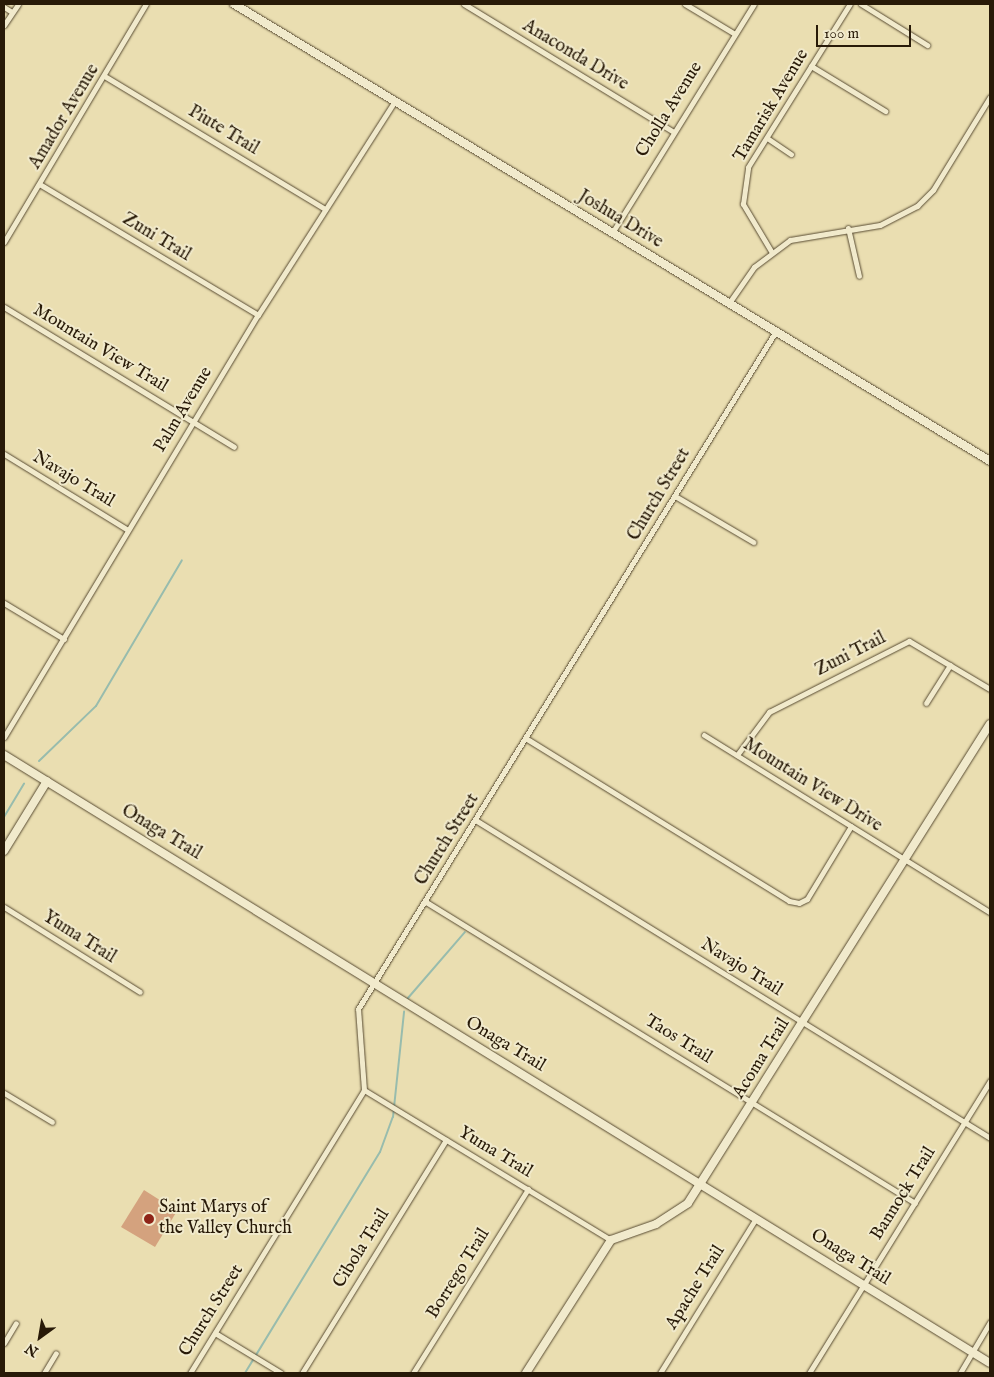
<!DOCTYPE html>
<style>
body{margin:0}
#map{position:relative;width:994px;height:1377px;overflow:hidden;background:#eadeb1;font-family:"IM FELL English",serif}
div>[style]{position:absolute}
[style*='--x']{left:calc(var(--x)*1px);top:calc(var(--y)*1px);width:calc(var(--w)*1px);rotate:calc(var(--a)*1deg)}
.stream>*{height:2px;margin:-1px;padding:0 1px;transform-origin:1px;border-radius:1px;background:#98bcad}
.building>*{inset:0;background:#d4a27e}
.roads{filter:drop-shadow(0 0 1px #584b32) drop-shadow(0 0 1px #584b32)}
.street>*{height:5px;margin:-2.5px;padding:0 2.5px;transform-origin:2.5px;border-radius:2.5px;background:#f1eacc}
.secondary>*{height:8px;margin:-4px;padding:0 4px;transform-origin:4px;border-radius:4px;background:#f1eacc}
.dots>*{width:14px;height:14px;translate:-50% -50%;box-sizing:border-box;border:2px solid #f1eacc;border-radius:50%}
span{translate:-50% -50%;white-space:nowrap;text-align:center;line-height:1.15;-webkit-text-stroke:4px #f1eacc;paint-order:stroke}
.street-label{font-size:18px;color:#281a08}
.poi-label{font-size:18px;color:#281a08}
.left{translate:0 -50%;text-align:left}
.frame{position:absolute;inset:0;border:5px solid #281a08;pointer-events:none}
.north{position:absolute;left:15px;top:1312px;width:50px;height:50px;-webkit-text-stroke:4px #f1eacc;paint-order:stroke;rotate:212deg;font-size:14px;font-weight:700;line-height:20px;text-align:center;color:#281a08}
.north::after{content:'';display:block;margin:auto;width:18px;height:22px;background:#281a08;clip-path:polygon(50% 0,100% 100%,50% 72%,0 100%)}
.scale{position:absolute;left:816px;top:25px;width:95px;height:22px;box-sizing:border-box;border:2px solid #281a08;border-top:0;padding-left:6px;font-size:15px;line-height:18px;white-space:nowrap;color:#281a08;-webkit-text-stroke:4px #f1eacc;paint-order:stroke}
</style>
<div id="map">
<div class="stream">
<i style="--x:39;--y:761;--w:79;--a:-44"></i>
<i style="--x:96;--y:706;--w:169;--a:-59.5"></i>
<i style="--x:4;--y:817;--w:39;--a:-59"></i>
<i style="--x:408;--y:998;--w:87;--a:-49.2"></i>
<i style="--x:245;--y:1373;--w:259;--a:-58.6"></i>
<i style="--x:380;--y:1152;--w:37;--a:-70"></i>
<i style="--x:393;--y:1117;--w:106;--a:-84"></i>
</div>
<div class="building">
<i style="clip-path:polygon(144px 1190px,177px 1211px,155px 1247px,121px 1227px)"></i>
</div>
<div class="roads">
<div class="street">
<i style="--x:464;--y:4;--w:244;--a:31.4"></i>
<i style="--x:685;--y:4;--w:58;--a:31"></i>
<i style="--x:861;--y:4;--w:78;--a:31.8"></i>
<i style="--x:4;--y:7;--w:9;--a:32"></i>
<i style="--x:4;--y:25;--w:25;--a:-56"></i>
<i style="--x:811;--y:66;--w:87;--a:31.3"></i>
<i style="--x:106;--y:77;--w:256;--a:31.1"></i>
<i style="--x:767;--y:138;--w:29;--a:34"></i>
<i style="--x:41;--y:185;--w:253;--a:30.9"></i>
<i style="--x:848;--y:228;--w:49;--a:77.1"></i>
<i style="--x:612;--y:233;--w:269;--a:-58.2"></i>
<i style="--x:4;--y:242;--w:277;--a:-59.2"></i>
<i style="--x:771;--y:251;--w:55;--a:-120.8"></i>
<i style="--x:743;--y:204;--w:37;--a:-82"></i>
<i style="--x:748;--y:167;--w:192;--a:-58"></i>
<i style="--x:729;--y:303;--w:44;--a:-55.2"></i>
<i style="--x:754;--y:267;--w:45;--a:-36.9"></i>
<i style="--x:790;--y:240;--w:91;--a:-9.5"></i>
<i style="--x:880;--y:225;--w:42;--a:-27.2"></i>
<i style="--x:917;--y:206;--w:23;--a:-45"></i>
<i style="--x:933;--y:190;--w:109;--a:-58.5"></i>
<i style="--x:4;--y:307;--w:269;--a:31.3"></i>
<i style="--x:4;--y:454;--w:145;--a:31.5"></i>
<i style="--x:675;--y:496;--w:91;--a:30.5"></i>
<i style="--x:4;--y:603;--w:70;--a:31"></i>
<i style="--x:926;--y:703;--w:45;--a:-57.7"></i>
<i style="--x:704;--y:735;--w:336;--a:31.8"></i>
<i style="--x:4;--y:737;--w:493;--a:-59"></i>
<i style="--x:258;--y:315;--w:254;--a:-57.4"></i>
<i style="--x:527;--y:739;--w:308;--a:31.7"></i>
<i style="--x:789;--y:901;--w:10;--a:11"></i>
<i style="--x:799;--y:903;--w:9;--a:-27"></i>
<i style="--x:807;--y:899;--w:85;--a:-58.9"></i>
<i style="--x:737;--y:755;--w:54;--a:-53.3"></i>
<i style="--x:769;--y:712;--w:157;--a:-26.9"></i>
<i style="--x:909;--y:641;--w:94;--a:30.7"></i>
<i style="--x:477;--y:821;--w:603;--a:31.71"></i>
<i style="--x:426;--y:902;--w:574;--a:31.61"></i>
<i style="--x:4;--y:907;--w:160;--a:32"></i>
<i style="--x:364;--y:1090;--w:289;--a:31.3"></i>
<i style="--x:4;--y:1093;--w:56;--a:31.1"></i>
<i style="--x:215;--y:1333;--w:77;--a:31.2"></i>
<i style="--x:4;--y:1343;--w:23;--a:-59"></i>
<i style="--x:44;--y:1373;--w:23;--a:-59"></i>
<i style="--x:190;--y:1373;--w:332;--a:-58.4"></i>
<i style="--x:364;--y:1090;--w:81;--a:-94.2"></i>
<i style="--x:358;--y:1009;--w:796;--a:-58.35"></i>
<i style="--x:302;--y:1373;--w:274;--a:-58.3"></i>
<i style="--x:413;--y:1373;--w:217;--a:-58"></i>
<i style="--x:660;--y:1373;--w:182;--a:-58.2"></i>
<i style="--x:809;--y:1373;--w:344;--a:-58.2"></i>
<i style="--x:960;--y:1373;--w:59;--a:-59.5"></i>
</div>
<div class="secondary">
<i style="--x:234;--y:4;--w:883;--a:31.15"></i>
<i style="--x:4;--y:755;--w:1158;--a:31.66"></i>
<i style="--x:4;--y:851;--w:82;--a:-58.4"></i>
<i style="--x:526;--y:1373;--w:158;--a:-57.4"></i>
<i style="--x:611;--y:1240;--w:48;--a:-19.6"></i>
<i style="--x:656;--y:1224;--w:38;--a:-33"></i>
<i style="--x:688;--y:1203;--w:566;--a:-57.77"></i>
</div>
</div>
<div class="dots">
<i style="left:149px;top:1219px;background:#8f2418"></i>
</div>
<div class="street-label">
<span style="left:575px;top:56px;rotate:31deg">Anaconda Drive</span>
<span style="left:772px;top:106px;rotate:-59deg">Tamarisk Avenue</span>
<span style="left:670px;top:110px;rotate:-58deg">Cholla Avenue</span>
<span style="left:65px;top:117px;rotate:-59deg">Amador Avenue</span>
<span style="left:223px;top:131px;rotate:31deg">Piute Trail</span>
<span style="left:620px;top:220px;rotate:31deg">Joshua Drive</span>
<span style="left:156px;top:238px;rotate:31deg">Zuni Trail</span>
<span style="left:100px;top:349px;rotate:31deg">Mountain View Trail</span>
<span style="left:184px;top:410px;rotate:-59deg">Palm Avenue</span>
<span style="left:73px;top:480px;rotate:31deg">Navajo Trail</span>
<span style="left:660px;top:495px;rotate:-59deg">Church Street</span>
<span style="left:851px;top:655px;rotate:-27deg">Zuni Trail</span>
<span style="left:812px;top:786px;rotate:32deg">Mountain View Drive</span>
<span style="left:161px;top:833px;rotate:31deg">Onaga Trail</span>
<span style="left:448px;top:840px;rotate:-58deg">Church Street</span>
<span style="left:79px;top:938px;rotate:32deg">Yuma Trail</span>
<span style="left:741px;top:968px;rotate:32deg">Navajo Trail</span>
<span style="left:678px;top:1040px;rotate:32deg">Taos Trail</span>
<span style="left:505px;top:1045px;rotate:31deg">Onaga Trail</span>
<span style="left:762px;top:1059px;rotate:-58deg">Acoma Trail</span>
<span style="left:495px;top:1153px;rotate:31deg">Yuma Trail</span>
<span style="left:904px;top:1194px;rotate:-58deg">Bannock Trail</span>
<span style="left:362px;top:1249px;rotate:-58deg">Cibola Trail</span>
<span style="left:850px;top:1258px;rotate:32deg">Onaga Trail</span>
<span style="left:459px;top:1274px;rotate:-58deg">Borrego Trail</span>
<span style="left:696px;top:1288px;rotate:-58deg">Apache Trail</span>
<span style="left:212px;top:1311px;rotate:-58deg">Church Street</span>
</div>
<div class="poi-label">
<span class="left" style="left:159px;top:1219px">Saint Marys of<br>the Valley Church</span>
</div>
<div class="frame"></div>
<div class="north">N</div>
<div class="scale">100 m</div>
</div>
